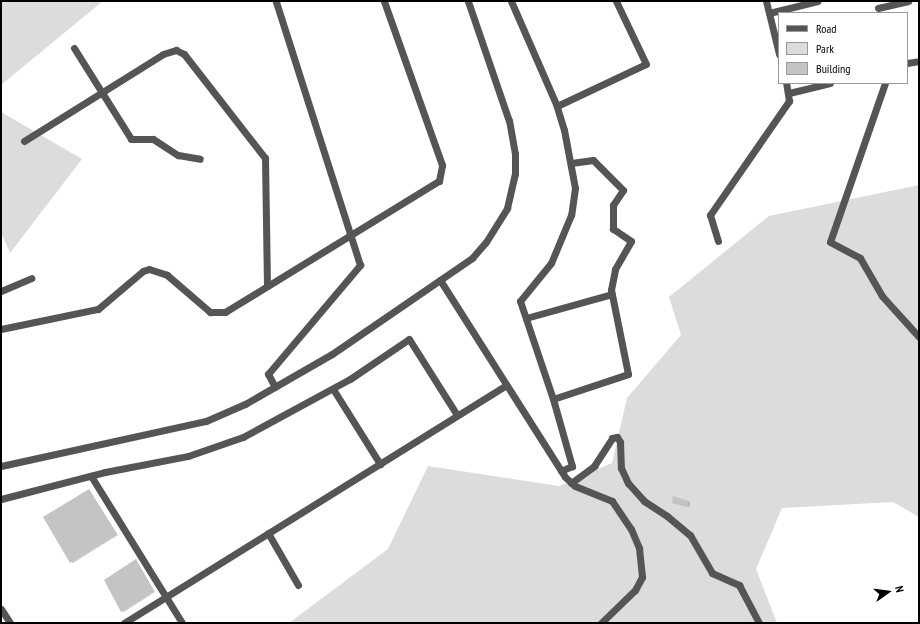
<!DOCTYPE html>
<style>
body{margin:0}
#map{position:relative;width:920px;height:624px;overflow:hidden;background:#fff;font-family:"PT Sans Narrow",sans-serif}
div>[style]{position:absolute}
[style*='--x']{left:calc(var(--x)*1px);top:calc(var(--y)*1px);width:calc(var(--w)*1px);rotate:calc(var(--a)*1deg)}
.green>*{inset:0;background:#dcdcdc}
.shadow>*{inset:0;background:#0003}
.building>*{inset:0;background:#c4c4c4}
.minor>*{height:7px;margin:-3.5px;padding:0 3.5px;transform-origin:3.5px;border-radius:3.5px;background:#555}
span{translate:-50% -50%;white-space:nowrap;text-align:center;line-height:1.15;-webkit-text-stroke:3px #fff;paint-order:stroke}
.frame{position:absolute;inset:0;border:2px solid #000;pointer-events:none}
.legend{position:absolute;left:778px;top:12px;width:130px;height:72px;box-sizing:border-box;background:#fff;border:1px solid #999;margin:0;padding:5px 7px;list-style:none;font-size:12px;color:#000}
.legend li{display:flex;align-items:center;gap:8px;height:20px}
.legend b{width:20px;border:1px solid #999}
.north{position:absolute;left:868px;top:572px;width:40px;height:40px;-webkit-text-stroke:3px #fff;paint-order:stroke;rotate:76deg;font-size:11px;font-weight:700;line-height:16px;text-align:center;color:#000}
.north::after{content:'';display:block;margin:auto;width:14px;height:18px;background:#000;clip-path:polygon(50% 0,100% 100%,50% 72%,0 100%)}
</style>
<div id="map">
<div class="green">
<i style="clip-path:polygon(1px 1px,103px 1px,1px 85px)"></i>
<i style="clip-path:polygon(1px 112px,82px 159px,10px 253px,1px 232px)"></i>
<i style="clip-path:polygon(919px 185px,919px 517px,893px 502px,782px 508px,756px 569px,777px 623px,289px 623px,388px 549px,428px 466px,559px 486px,612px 463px,627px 398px,681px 335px,669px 297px,769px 216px)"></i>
</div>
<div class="shadow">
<i style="clip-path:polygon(89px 490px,118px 535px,73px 563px,71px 562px)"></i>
<i style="clip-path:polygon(674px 498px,690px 502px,689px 507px,674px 503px)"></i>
<i style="clip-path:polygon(136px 560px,155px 592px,124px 612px,122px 611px)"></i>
</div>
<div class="building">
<i style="clip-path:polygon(89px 489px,117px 534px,70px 563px,43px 517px)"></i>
<i style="clip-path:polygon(673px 496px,689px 501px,687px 507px,672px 503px)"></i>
<i style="clip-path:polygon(136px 559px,154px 591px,121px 612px,104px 580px)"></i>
</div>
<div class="minor">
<i style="--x:511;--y:1;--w:112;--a:66.4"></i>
<i style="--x:556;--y:104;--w:27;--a:73"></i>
<i style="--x:564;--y:130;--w:59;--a:79.3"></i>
<i style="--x:575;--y:188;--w:27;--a:98"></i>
<i style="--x:571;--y:215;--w:52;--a:112.6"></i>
<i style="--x:551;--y:263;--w:49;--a:129.2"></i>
<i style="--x:520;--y:301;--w:103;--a:71.4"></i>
<i style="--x:553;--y:399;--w:70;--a:74.2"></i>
<i style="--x:572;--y:466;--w:12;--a:156"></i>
<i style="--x:766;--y:1;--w:55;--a:76.2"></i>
<i style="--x:878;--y:8;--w:31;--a:-13"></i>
<i style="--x:769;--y:13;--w:50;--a:-13.8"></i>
<i style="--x:74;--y:48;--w:107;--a:57.9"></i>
<i style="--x:131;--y:139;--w:22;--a:0"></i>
<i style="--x:153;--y:139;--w:30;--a:33"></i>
<i style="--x:178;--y:155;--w:22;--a:10"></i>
<i style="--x:907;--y:63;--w:12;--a:-9"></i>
<i style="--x:885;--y:83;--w:168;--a:109.1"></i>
<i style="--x:830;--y:242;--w:34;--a:28"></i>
<i style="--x:860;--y:258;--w:44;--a:59.9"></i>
<i style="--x:882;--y:296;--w:55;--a:47.9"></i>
<i style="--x:789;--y:93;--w:42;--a:-13.7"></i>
<i style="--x:557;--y:106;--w:98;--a:-25.3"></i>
<i style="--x:646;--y:64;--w:70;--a:-115.5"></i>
<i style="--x:24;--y:141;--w:164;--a:-32"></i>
<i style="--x:163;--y:54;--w:14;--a:-17"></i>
<i style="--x:176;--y:50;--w:9;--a:27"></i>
<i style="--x:184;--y:54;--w:132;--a:52.1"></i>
<i style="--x:265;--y:158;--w:128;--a:89.1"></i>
<i style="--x:718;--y:241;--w:27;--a:-107"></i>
<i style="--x:710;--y:215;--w:139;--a:-55.3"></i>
<i style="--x:789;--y:101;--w:18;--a:-99"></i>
<i style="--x:440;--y:280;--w:233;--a:57.6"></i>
<i style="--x:565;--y:477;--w:13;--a:42"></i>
<i style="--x:575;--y:486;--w:40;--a:22"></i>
<i style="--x:612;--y:501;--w:34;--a:56"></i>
<i style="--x:631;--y:529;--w:21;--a:67"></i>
<i style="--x:639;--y:548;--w:29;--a:84"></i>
<i style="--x:642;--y:577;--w:15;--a:118"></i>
<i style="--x:635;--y:590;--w:47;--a:135.9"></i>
<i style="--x:1;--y:291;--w:33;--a:-23"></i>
<i style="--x:526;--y:318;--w:89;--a:-15.6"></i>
<i style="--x:1;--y:329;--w:99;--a:-11.7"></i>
<i style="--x:98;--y:309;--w:59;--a:-40.2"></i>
<i style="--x:143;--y:271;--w:6;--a:-18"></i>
<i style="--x:149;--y:269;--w:19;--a:18"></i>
<i style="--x:167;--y:275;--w:57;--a:40.7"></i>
<i style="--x:210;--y:312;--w:15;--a:0"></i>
<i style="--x:225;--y:312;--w:251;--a:-31.5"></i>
<i style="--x:439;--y:181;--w:16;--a:-79"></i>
<i style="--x:442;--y:165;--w:174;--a:-109.5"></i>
<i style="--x:275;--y:387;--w:15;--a:-118"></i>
<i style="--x:268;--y:374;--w:143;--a:-49.8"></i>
<i style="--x:360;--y:265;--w:277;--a:-107.7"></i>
<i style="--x:333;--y:389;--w:89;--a:57.9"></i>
<i style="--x:553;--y:399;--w:79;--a:-18.4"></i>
<i style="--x:628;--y:374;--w:86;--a:-101.4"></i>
<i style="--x:611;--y:290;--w:21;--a:-79"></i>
<i style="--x:615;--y:269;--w:32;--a:-60"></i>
<i style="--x:631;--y:241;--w:22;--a:-146"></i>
<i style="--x:613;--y:229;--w:24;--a:-90"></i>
<i style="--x:613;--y:205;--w:18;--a:-56"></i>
<i style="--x:623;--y:190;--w:42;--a:-135"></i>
<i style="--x:593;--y:160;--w:22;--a:172"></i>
<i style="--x:1;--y:466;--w:210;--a:-12.4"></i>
<i style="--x:206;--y:421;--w:43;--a:-23.6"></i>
<i style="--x:245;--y:404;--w:100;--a:-29.9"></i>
<i style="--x:332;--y:354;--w:170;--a:-34.4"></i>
<i style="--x:472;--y:258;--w:21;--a:-49"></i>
<i style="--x:486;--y:242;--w:40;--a:-58"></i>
<i style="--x:507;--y:208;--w:35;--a:-77"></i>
<i style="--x:515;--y:174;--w:20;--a:-90"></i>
<i style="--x:515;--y:154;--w:34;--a:-100"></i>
<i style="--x:509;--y:121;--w:127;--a:-108.9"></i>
<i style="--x:91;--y:476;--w:173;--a:58.2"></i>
<i style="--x:571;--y:483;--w:29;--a:-36"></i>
<i style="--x:594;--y:466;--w:33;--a:-57"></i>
<i style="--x:612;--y:438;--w:5;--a:-11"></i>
<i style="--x:617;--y:437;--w:6;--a:59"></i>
<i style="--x:620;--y:442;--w:26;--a:88"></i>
<i style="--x:621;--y:468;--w:17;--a:65"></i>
<i style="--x:628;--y:483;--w:24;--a:48"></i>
<i style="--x:644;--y:501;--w:27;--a:33"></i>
<i style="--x:667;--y:516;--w:30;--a:40"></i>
<i style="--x:690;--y:535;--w:44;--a:59.9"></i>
<i style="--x:712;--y:573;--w:30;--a:24"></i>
<i style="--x:739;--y:585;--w:43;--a:62.2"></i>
<i style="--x:1;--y:499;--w:107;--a:-14.6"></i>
<i style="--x:105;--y:472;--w:85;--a:-10.9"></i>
<i style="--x:188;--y:456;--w:58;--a:-19.1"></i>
<i style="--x:243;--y:437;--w:122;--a:-28.5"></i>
<i style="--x:350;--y:379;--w:71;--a:-34.1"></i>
<i style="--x:409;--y:339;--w:90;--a:57.7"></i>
<i style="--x:268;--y:533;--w:60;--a:60"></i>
<i style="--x:1;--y:609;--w:17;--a:57"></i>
<i style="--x:124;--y:623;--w:450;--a:-31.9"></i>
</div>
<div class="frame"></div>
<ul class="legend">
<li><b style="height:5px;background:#555"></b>Road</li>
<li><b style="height:11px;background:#dcdcdc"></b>Park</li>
<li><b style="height:11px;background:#c4c4c4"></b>Building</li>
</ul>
<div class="north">N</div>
</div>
